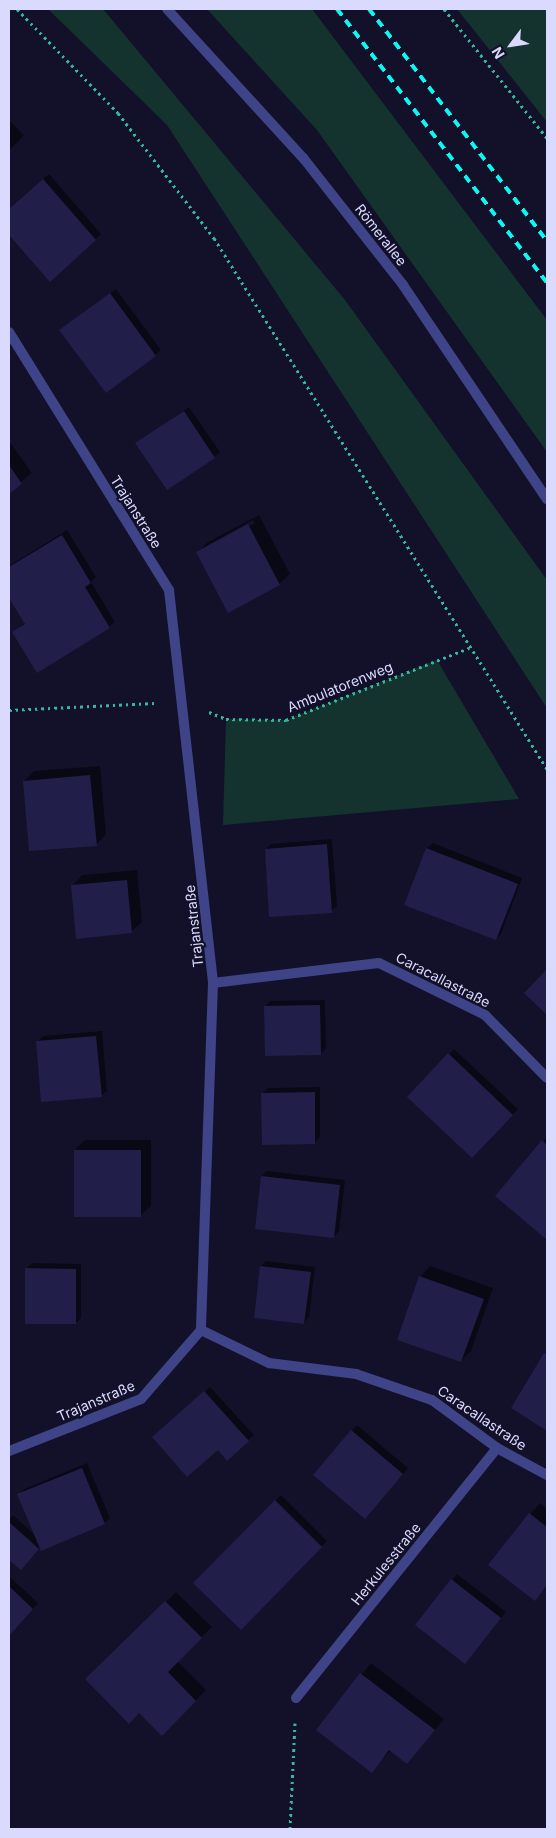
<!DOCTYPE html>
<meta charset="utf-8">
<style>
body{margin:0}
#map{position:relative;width:556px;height:1838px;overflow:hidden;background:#121129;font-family:Inter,sans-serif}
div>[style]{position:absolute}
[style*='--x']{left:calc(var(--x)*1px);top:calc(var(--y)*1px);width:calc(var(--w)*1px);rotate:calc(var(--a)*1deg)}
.green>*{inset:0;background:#14332e}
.shadow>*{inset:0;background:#0007}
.building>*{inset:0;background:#211e49}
.path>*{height:3px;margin-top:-1.5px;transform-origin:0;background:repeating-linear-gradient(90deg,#34b8a0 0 2.5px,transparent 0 6.5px)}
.minor>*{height:10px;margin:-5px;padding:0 5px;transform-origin:5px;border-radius:5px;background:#3e4487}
.tertiary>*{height:10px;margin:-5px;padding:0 5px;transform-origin:5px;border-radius:5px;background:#3e4487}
.rail>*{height:4px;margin-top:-2px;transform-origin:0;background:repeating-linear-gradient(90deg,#0cf8f4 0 8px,transparent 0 14px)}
span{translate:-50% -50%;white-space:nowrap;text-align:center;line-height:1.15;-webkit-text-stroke:4.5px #121129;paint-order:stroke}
.street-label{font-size:14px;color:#dadafe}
.frame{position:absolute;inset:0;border:10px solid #dadafe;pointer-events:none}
.north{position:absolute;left:486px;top:20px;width:50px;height:50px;-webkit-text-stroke:4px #121129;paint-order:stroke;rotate:239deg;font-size:14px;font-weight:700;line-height:20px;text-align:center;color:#dadafe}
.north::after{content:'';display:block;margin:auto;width:18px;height:22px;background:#dadafe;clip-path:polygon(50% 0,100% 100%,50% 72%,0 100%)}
</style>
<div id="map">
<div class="green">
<i style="clip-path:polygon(48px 9px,103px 9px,345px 300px,547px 580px,547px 708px,167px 125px)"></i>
<i style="clip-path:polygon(207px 9px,312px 9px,547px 320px,547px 452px,317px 130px)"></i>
<i style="clip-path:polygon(457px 9px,547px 9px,547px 122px)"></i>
<i style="clip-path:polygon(437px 660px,519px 799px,223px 825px,226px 719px,286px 720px)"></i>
</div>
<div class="shadow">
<i style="clip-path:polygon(9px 120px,24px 135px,9px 151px)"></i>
<i style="clip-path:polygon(49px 174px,101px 234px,50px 280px,9px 233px,9px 210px)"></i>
<i style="clip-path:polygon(116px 289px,161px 350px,155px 355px,66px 325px)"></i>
<i style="clip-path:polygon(189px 407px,220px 452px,214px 457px,137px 443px)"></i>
<i style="clip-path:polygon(9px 441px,32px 473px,9px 492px)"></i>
<i style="clip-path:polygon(evenodd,259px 515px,290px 574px,279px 584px,197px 553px,208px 542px,259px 515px,253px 520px,255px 523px,208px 547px,208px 545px,253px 520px)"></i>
<i style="clip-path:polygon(67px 530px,96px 577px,91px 582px,115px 622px,109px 627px,14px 632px,25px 623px,9px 596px,9px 566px)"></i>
<i style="clip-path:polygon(100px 766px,106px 834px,96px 845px,24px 781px,34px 771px)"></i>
<i style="clip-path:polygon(332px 839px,337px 906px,331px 911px,266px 849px,271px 844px)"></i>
<i style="clip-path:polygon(433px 843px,522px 878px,501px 934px,496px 939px,406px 904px,427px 848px)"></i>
<i style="clip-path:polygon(137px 870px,142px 922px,131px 932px,72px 886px,82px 875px)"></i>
<i style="clip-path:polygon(325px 1000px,326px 1048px,321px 1054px,265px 1007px,270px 1001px)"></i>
<i style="clip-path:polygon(102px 1031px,107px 1091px,101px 1096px,38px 1041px,43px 1036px)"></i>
<i style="clip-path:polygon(454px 1049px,518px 1109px,472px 1157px,409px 1097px)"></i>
<i style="clip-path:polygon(320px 1087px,320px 1137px,315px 1143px,263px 1093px,268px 1088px)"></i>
<i style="clip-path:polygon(547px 1137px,547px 1238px,497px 1196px)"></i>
<i style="clip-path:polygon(85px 1140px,151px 1140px,151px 1206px,140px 1216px,75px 1150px)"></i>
<i style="clip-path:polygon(267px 1171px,345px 1180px,339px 1231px,333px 1237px,262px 1176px)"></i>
<i style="clip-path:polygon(266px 1261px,315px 1267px,309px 1317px,304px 1323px,261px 1266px)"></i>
<i style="clip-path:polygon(32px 1263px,81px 1264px,81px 1318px,76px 1323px,26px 1269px)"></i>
<i style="clip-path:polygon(430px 1266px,493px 1288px,471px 1351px,461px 1361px,420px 1277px)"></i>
<i style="clip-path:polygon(547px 1352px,547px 1429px,512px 1407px)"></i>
<i style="clip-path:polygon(210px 1387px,254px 1435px,227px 1459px,218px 1448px,159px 1432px)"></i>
<i style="clip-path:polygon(357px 1425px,408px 1468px,370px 1512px,315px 1475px)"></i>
<i style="clip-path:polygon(87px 1463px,110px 1518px,105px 1523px,42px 1550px,41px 1547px,21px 1569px,9px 1558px,9px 1520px,13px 1515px,37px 1537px,19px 1495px,24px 1489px)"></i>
<i style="clip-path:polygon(281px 1495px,327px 1541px,241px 1628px,195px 1583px)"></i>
<i style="clip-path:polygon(540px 1503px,547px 1509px,547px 1586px,535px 1600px,530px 1514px)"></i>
<i style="clip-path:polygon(457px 1574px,506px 1612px,465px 1662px,417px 1625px)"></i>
<i style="clip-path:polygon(9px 1576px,38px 1603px,9px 1635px)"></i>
<i style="clip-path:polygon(176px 1592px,212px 1627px,177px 1661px,206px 1690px,162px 1734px,139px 1712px,87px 1679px)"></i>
<i style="clip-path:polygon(371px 1663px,444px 1719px,407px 1763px,391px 1750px,371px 1771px,317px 1730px)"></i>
</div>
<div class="building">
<i style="clip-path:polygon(43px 179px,96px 240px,50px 282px,9px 235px,9px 209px)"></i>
<i style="clip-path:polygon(110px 293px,156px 356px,106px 393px,59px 330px)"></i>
<i style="clip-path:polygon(184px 411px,215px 458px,167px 490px,135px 443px)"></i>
<i style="clip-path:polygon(9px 465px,22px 484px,9px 494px)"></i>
<i style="clip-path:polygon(248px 524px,280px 585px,228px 613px,196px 552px)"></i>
<i style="clip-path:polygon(62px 535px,91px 583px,85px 587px,110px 628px,37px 673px,12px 632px,25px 624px,9px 598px,9px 567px)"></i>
<i style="clip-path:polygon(90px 775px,97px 846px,29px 851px,23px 781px)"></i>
<i style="clip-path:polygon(327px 844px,332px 913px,269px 917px,265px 849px)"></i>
<i style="clip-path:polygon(426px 848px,518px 884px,496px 940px,404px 905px)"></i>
<i style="clip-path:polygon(127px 880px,132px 933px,76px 939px,71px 885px)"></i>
<i style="clip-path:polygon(547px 969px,547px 1015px,524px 993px)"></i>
<i style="clip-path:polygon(320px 1005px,321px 1055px,265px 1056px,264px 1006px)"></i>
<i style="clip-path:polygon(96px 1036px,102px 1097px,41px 1102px,36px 1041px)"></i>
<i style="clip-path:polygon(448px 1053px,513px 1115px,472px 1158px,407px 1097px)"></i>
<i style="clip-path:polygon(315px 1092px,315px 1144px,262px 1145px,261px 1093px)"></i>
<i style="clip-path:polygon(542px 1140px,547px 1145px,547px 1240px,495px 1196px)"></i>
<i style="clip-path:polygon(74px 1150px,141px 1150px,141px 1217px,74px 1217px)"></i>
<i style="clip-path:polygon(261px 1176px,340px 1185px,334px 1238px,255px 1229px)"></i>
<i style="clip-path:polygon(260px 1266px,311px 1272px,304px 1324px,254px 1318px)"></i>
<i style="clip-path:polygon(25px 1268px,76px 1269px,76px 1324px,25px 1324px)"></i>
<i style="clip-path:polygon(419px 1276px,484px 1299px,461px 1362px,397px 1340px)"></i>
<i style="clip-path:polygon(544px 1353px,547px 1354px,547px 1431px,511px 1408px)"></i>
<i style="clip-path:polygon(204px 1391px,249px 1441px,227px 1461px,218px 1450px,187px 1477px,152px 1437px)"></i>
<i style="clip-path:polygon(351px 1430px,403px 1474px,365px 1519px,313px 1475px)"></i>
<i style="clip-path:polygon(82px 1468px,105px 1524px,41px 1551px,17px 1494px)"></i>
<i style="clip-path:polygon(275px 1500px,322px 1547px,241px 1630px,193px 1583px)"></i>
<i style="clip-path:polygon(529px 1513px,547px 1527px,547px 1585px,535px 1601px,488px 1565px)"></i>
<i style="clip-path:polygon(9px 1522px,39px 1549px,21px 1570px,9px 1560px)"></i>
<i style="clip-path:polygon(451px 1579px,501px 1618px,465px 1664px,415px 1625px)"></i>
<i style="clip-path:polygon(9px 1586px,33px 1609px,9px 1636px)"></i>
<i style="clip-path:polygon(165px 1601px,202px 1638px,168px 1672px,196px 1701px,162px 1736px,139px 1713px,129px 1724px,85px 1679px)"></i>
<i style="clip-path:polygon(360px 1673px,435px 1730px,407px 1764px,389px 1750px,372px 1773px,316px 1730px)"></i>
</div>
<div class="path">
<i style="--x:17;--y:9;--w:145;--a:45.8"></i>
<i style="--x:118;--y:113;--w:158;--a:52.5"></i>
<i style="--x:214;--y:238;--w:627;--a:57.91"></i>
<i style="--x:444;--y:9;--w:165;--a:51.4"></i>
<i style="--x:9;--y:710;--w:146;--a:-2.7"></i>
<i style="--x:209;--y:712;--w:18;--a:22"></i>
<i style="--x:226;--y:719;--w:60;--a:1"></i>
<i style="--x:286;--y:720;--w:197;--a:-21.5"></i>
<i style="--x:290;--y:1829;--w:106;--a:-87.3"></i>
</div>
<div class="minor">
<i style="--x:9;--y:332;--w:304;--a:58.2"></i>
<i style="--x:169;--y:590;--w:395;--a:83.6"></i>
<i style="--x:213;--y:983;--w:347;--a:92"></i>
<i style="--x:201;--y:1330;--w:91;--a:131"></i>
<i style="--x:141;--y:1399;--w:142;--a:158.5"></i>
<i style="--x:213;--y:983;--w:167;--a:-6.9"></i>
<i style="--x:379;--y:963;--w:118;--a:26.1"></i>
<i style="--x:485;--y:1015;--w:88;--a:45.5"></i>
<i style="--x:201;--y:1330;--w:76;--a:25.9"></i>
<i style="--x:269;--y:1363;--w:88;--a:7.2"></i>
<i style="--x:356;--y:1374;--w:80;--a:18.9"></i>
<i style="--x:432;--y:1400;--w:81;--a:36.4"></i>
<i style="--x:497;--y:1448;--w:57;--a:28.4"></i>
<i style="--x:296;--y:1698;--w:321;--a:-51.2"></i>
</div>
<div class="tertiary">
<i style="--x:167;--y:9;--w:203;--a:47.6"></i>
<i style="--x:304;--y:159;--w:160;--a:51.8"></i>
<i style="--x:403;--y:285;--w:258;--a:56.1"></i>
</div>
<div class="rail">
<i style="--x:337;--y:9;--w:345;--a:52.5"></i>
<i style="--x:369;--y:9;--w:292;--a:52.5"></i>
</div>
<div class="street-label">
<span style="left:381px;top:235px;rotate:52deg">Römerallee</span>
<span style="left:136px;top:512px;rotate:58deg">Trajanstraße</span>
<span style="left:340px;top:687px;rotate:-22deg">Ambulatorenweg</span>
<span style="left:194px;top:926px;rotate:-96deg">Trajanstraße</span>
<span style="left:443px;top:980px;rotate:27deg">Caracallastraße</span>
<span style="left:96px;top:1401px;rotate:-23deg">Trajanstraße</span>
<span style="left:482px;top:1418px;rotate:34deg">Caracallastraße</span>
<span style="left:386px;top:1564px;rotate:-51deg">Herkulesstraße</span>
</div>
<div class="frame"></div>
<div class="north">N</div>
</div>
